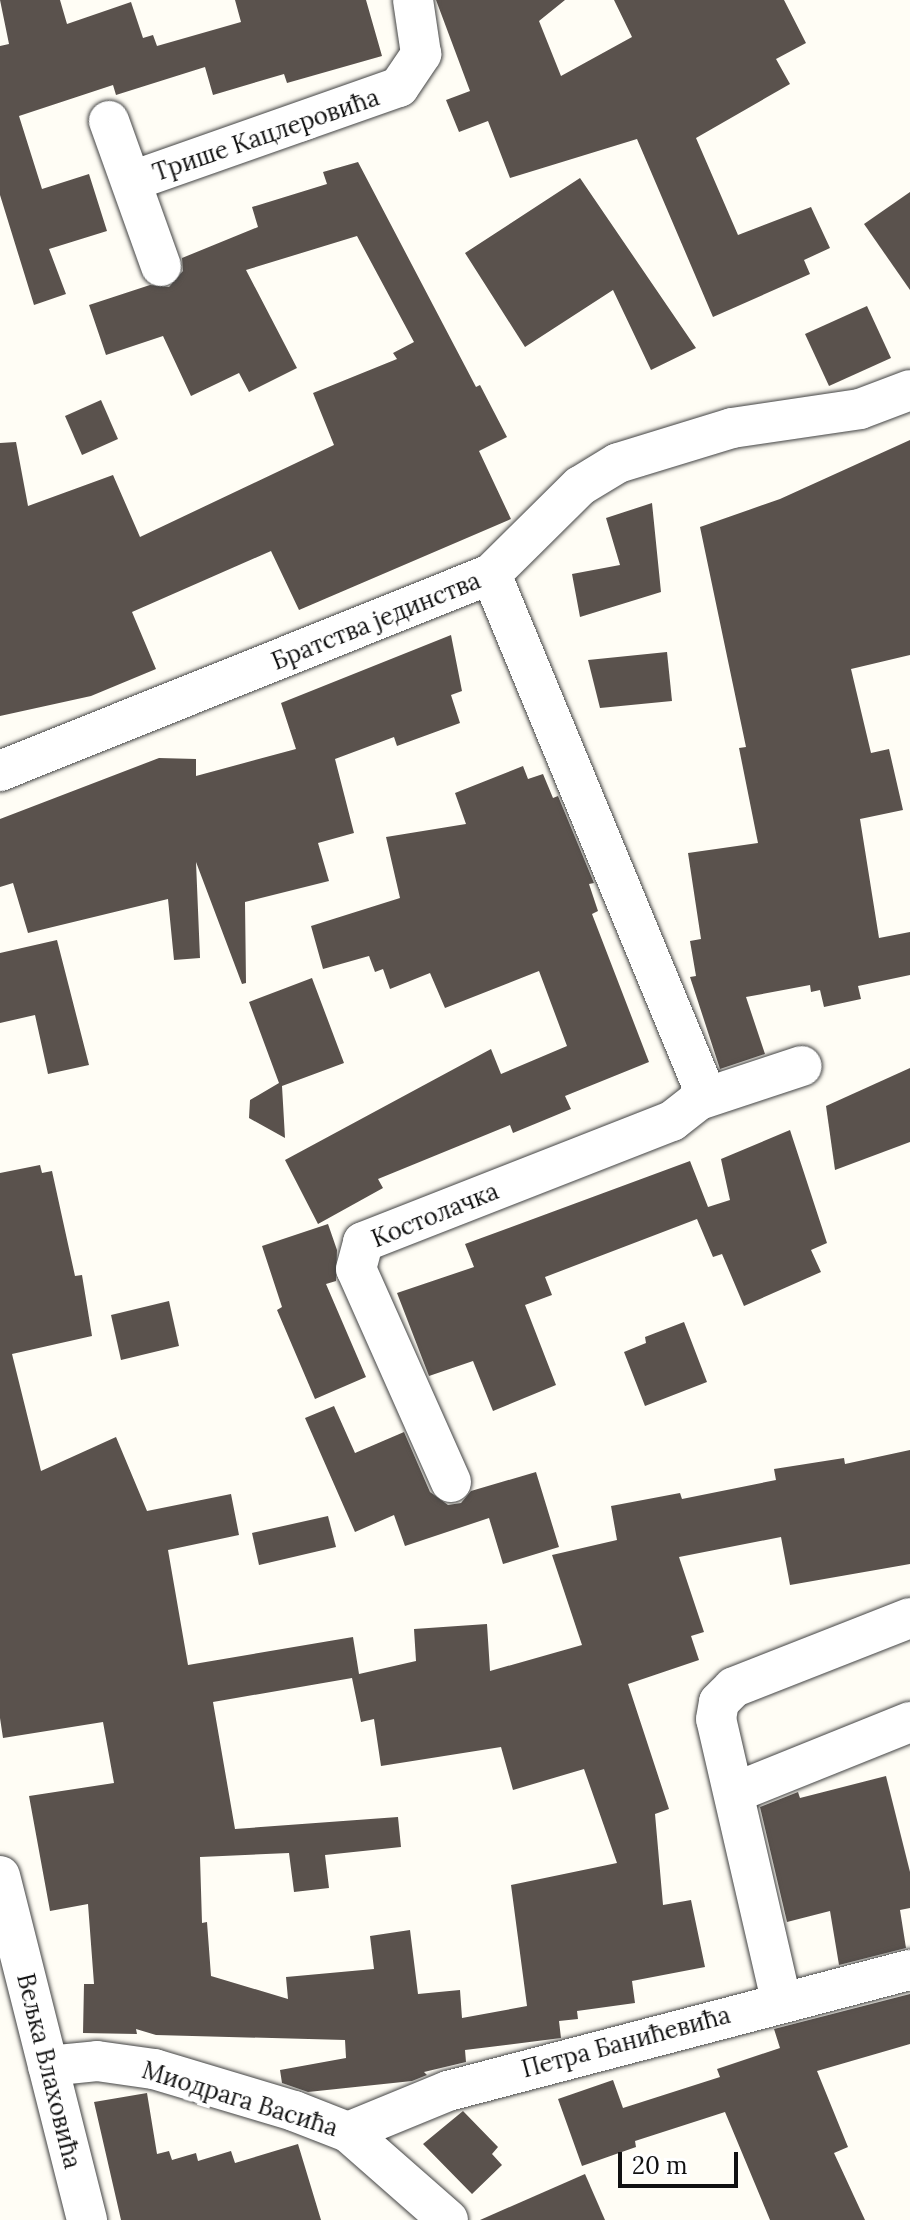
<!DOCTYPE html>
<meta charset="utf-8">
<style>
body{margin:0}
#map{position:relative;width:910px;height:2220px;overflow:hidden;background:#fffdf5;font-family:Lora,serif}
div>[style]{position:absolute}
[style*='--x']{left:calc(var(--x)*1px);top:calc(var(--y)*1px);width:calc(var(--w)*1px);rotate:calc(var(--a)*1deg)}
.building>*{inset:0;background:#5a524d}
.roads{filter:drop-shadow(0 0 2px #444) drop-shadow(0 0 2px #444)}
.minor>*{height:40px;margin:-20px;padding:0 20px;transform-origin:20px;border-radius:20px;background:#fff}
span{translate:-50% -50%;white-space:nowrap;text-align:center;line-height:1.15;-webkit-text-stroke:8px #fff;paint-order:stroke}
.street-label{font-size:24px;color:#111}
.scale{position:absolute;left:618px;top:2152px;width:120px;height:36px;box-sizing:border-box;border:4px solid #111;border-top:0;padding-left:10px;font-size:24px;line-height:28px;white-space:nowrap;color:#111;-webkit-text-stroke:6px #fff;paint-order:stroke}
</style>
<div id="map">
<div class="building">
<i style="clip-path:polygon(0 0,60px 0,67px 24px,131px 2px,143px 38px,153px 35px,157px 46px,241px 22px,235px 0,366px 0,382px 56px,287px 83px,284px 74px,213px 95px,205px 67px,116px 95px,113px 85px,19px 116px,42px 189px,89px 174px,107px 231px,49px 249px,66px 294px,34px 305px,0 195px,0 46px,9px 44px)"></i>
<i style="clip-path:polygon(436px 0,565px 0,539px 21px,561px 76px,632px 37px,614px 0,784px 0,806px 43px,776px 59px,790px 84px,696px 138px,738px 235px,811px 207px,830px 248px,804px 260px,810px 274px,713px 317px,637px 139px,510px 178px,488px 121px,459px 132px,446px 100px,470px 91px)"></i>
<i style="clip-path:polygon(358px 162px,476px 387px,480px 385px,507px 437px,479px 451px,511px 519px,299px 610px,271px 551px,132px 612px,156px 669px,91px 696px,0 716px,0 443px,16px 442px,28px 506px,113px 475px,140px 537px,334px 445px,313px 393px,397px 359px,393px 353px,414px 342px,357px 236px,246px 270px,297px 368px,249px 392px,239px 373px,191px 396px,163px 336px,106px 355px,89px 305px,150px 285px,169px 287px,183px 271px,182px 258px,258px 227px,252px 207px,327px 184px,323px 172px)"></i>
<i style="clip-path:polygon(580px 178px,696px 348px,651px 370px,613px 290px,525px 347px,465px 253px)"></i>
<i style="clip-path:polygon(910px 192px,910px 290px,864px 224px)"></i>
<i style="clip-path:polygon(867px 306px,891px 358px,829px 386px,805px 334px)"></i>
<i style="clip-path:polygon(101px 400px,118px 439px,82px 455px,65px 416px)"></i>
<i style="clip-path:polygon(910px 440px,910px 655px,851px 669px,871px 753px,889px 749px,903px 810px,860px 819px,879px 938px,910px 932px,910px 975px,858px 986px,861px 999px,824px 1007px,820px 990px,811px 992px,810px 985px,746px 997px,765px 1054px,720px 1069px,690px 977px,696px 976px,690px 941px,701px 939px,688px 853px,758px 843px,739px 748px,746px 747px,700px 527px,780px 499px)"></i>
<i style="clip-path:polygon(652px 503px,661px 592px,580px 617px,572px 574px,620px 565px,606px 518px)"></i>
<i style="clip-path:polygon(451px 635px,462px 691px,451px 695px,460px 723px,397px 746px,394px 737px,335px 759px,354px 833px,318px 843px,329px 881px,245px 902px,246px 983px,242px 984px,196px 862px,200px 958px,174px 960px,168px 899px,28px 933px,13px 883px,0 887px,0 819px,159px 758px,196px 759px,196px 776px,296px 749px,281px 703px)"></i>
<i style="clip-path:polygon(667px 652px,672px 701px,600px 708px,588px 660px)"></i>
<i style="clip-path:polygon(523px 766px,528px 779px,543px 774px,553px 798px,558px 796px,594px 883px,589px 884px,598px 911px,592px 914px,649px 1062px,565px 1096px,571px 1109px,513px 1133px,510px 1125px,378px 1179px,383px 1188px,318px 1224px,285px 1160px,491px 1049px,501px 1074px,567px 1046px,539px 971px,445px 1008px,430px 973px,390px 989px,383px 969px,375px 972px,369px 956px,323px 969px,311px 926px,400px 898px,386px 837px,466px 824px,455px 793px)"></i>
<i style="clip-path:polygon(57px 940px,89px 1065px,48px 1074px,35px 1015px,0 1023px,0 953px)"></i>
<i style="clip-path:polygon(312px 978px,344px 1063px,282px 1086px,285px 1138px,249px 1118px,250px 1100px,279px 1083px,249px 1002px)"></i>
<i style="clip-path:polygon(910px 1068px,910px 1142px,835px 1170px,826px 1106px)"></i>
<i style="clip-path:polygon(790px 1130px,827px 1243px,811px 1250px,821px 1272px,744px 1306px,722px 1254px,713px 1257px,697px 1219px,545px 1277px,552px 1295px,525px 1305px,556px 1385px,493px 1411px,473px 1361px,429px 1376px,397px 1293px,474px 1267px,465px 1244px,690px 1161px,708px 1207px,730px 1200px,721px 1159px)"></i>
<i style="clip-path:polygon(evenodd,40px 1165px,42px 1173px,52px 1171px,75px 1276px,82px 1275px,92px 1336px,12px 1354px,41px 1471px,116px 1437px,147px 1511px,231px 1494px,239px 1535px,168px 1550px,188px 1665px,353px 1637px,359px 1674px,416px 1661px,414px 1629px,487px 1624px,490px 1671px,582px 1645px,552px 1555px,617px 1540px,611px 1506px,680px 1493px,682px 1499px,776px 1480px,774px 1469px,844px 1458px,845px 1464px,910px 1450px,910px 1564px,790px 1585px,781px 1537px,679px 1557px,704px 1632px,691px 1636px,699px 1660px,628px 1684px,669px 1809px,655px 1814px,663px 1905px,691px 1900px,705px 1967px,632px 1981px,635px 2003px,577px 2011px,578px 2019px,559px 2021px,561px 2038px,465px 2050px,466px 2062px,424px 2072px,427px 2075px,412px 2081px,308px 2092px,282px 2083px,280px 2070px,346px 2058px,345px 2040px,156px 2035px,136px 2029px,137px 2034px,83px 2033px,84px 1984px,94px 1984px,88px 1904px,50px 1911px,29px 1796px,114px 1783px,103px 1722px,3px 1738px,0 1718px,0 1173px,40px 1165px,352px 1678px,361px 1722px,374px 1719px,381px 1766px,501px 1747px,513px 1790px,584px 1769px,617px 1863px,511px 1885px,527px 2006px,462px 2018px,460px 1990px,418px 1994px,410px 1930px,370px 1936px,374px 1969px,286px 1977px,288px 1999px,211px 1976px,207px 1922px,202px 1923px,200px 1857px,289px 1853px,294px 1892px,329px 1888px,325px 1855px,401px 1847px,398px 1817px,235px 1829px,213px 1702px,352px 1678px)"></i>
<i style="clip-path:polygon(328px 1224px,337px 1250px,336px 1281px,326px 1284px,366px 1377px,315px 1399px,277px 1310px,282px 1307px,262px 1246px)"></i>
<i style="clip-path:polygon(169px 1301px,179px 1346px,121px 1360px,111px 1315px)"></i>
<i style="clip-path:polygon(684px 1322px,707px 1382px,645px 1406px,624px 1352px,646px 1343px,645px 1337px)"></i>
<i style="clip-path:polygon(334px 1406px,355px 1453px,404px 1432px,430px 1492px,448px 1505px,461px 1503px,471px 1491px,536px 1472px,559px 1547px,503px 1564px,489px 1518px,405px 1546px,394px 1515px,355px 1532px,305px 1418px)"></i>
<i style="clip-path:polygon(328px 1516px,336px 1547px,259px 1565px,252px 1533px)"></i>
<i style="clip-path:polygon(886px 1776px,910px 1872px,910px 1908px,900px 1910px,906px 1948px,839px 1965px,830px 1911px,787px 1922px,760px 1807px,798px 1792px,800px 1798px)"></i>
<i style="clip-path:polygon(910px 1994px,910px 2044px,817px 2071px,848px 2147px,834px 2153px,865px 2220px,770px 2220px,725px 2112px,635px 2141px,636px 2147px,582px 2166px,558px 2099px,613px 2080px,623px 2108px,720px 2077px,717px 2069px,780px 2048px,774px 2029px)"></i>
<i style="clip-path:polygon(147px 2093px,157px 2154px,169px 2151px,172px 2160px,196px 2153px,198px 2161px,231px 2151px,235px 2163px,298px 2144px,321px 2220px,121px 2220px,94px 2102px)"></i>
<i style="clip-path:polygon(463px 2111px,498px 2147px,492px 2154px,502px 2165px,472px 2194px,423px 2144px)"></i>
<i style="clip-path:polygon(585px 2174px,605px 2220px,480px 2220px)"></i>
</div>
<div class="roads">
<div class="minor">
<i style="--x:109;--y:121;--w:154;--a:70.3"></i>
<i style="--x:132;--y:181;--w:283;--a:-19.4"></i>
<i style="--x:399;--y:87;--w:40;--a:-56"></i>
<i style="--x:421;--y:54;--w:55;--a:-98.4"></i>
<i style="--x:0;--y:771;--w:529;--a:-21.86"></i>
<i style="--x:491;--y:574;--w:125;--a:-44.7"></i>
<i style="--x:580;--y:486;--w:44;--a:-31.2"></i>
<i style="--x:618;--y:463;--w:119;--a:-17.1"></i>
<i style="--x:732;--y:428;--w:129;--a:-8.4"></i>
<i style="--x:860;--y:409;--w:53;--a:-20.8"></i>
<i style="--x:699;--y:1100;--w:108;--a:-18.3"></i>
<i style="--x:451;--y:1482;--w:233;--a:-114"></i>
<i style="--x:356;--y:1269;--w:28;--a:-75"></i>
<i style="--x:363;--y:1242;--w:332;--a:-21.4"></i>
<i style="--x:672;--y:1121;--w:34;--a:-38"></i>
<i style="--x:699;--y:1100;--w:15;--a:-79"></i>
<i style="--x:702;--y:1085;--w:553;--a:-112.44"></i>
<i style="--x:736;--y:1792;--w:188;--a:-21.9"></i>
<i style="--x:0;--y:1876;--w:355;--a:75.8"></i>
<i style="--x:781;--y:2000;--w:288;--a:-103"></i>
<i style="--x:716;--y:1719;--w:17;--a:-80"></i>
<i style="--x:719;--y:1702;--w:21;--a:-45"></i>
<i style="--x:734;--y:1687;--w:189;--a:-21.4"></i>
<i style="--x:48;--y:2066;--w:49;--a:-5.8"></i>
<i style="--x:97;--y:2061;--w:58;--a:8"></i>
<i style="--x:154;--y:2069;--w:146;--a:16.7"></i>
<i style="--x:294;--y:2111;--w:58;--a:21.3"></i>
<i style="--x:348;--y:2132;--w:133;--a:41.3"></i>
<i style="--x:348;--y:2132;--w:108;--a:-22.3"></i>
<i style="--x:448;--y:2091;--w:478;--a:-14.7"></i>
</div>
</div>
<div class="street-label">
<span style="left:266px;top:135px;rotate:-19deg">Трише Кацлеровића</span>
<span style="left:376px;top:621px;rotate:-22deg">Братства јединства</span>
<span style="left:435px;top:1215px;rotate:-22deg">Костолачка</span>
<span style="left:626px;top:2042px;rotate:-15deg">Петра Банићевића</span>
<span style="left:49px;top:2071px;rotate:76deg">Вељка Влаховића</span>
<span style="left:240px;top:2099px;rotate:17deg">Миодрага Васића</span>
</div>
<div class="scale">20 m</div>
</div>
